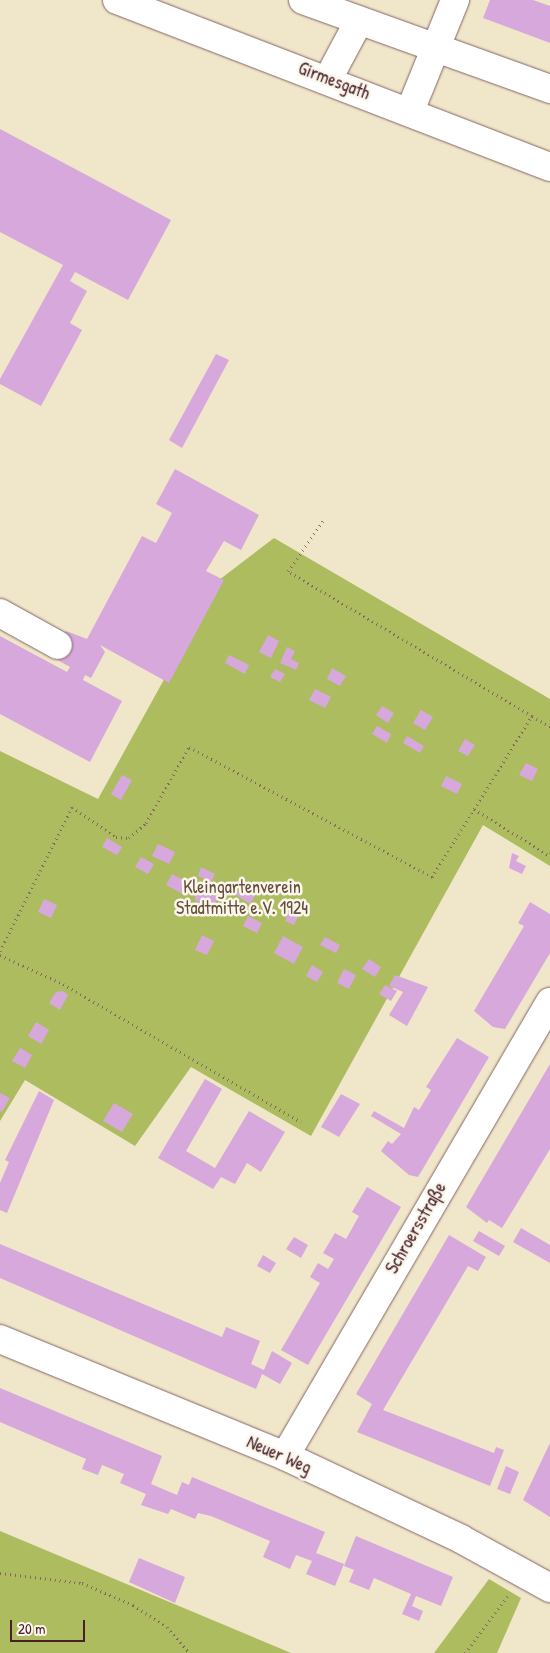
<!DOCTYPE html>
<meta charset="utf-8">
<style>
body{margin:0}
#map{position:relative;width:550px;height:1653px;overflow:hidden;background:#f0e6ca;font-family:"Patrick Hand",sans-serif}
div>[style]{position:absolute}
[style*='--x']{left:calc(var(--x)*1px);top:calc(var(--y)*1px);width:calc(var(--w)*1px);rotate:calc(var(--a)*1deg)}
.green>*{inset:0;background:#acbc5f}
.building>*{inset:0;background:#d7a8db}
.path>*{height:3px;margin-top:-1.5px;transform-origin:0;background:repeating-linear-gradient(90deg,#846563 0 1px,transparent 0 5px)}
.roads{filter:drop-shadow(0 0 1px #846563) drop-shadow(0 0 1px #846563)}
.minor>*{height:28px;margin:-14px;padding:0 14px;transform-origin:14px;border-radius:14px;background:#fff}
span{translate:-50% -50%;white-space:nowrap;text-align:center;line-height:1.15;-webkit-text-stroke:5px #fbf7ec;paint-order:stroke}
.street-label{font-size:18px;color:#4a1f2b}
.park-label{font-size:18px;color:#674e3b}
.scale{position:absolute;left:10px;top:1620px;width:75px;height:22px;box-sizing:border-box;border:2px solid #4a1f2b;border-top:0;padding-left:6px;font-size:15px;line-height:18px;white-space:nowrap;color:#4a1f2b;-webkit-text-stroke:4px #fbf7ec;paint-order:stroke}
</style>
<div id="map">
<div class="green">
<i style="clip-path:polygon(274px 538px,550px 699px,550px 866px,483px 825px,311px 1136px,191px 1067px,135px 1146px,25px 1080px,0 1121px,0 751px,98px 799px,219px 580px)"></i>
<i style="clip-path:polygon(0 1531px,210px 1619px,291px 1653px,0 1653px)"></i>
<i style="clip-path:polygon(489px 1579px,521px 1598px,497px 1653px,434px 1653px)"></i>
</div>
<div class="building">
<i style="clip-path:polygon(490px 0,533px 0,550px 6px,550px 43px,483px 18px)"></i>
<i style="clip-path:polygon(0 129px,171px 220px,128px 300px,75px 272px,70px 281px,87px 291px,70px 323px,82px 330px,41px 406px,0 384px,0 379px,63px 265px,0 232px)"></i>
<i style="clip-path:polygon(216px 354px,229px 360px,182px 448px,169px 440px)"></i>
<i style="clip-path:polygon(175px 469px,259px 515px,241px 550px,224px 541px,206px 571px,224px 580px,169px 683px,100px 645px,105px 652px,91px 678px,85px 675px,83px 680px,122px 701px,90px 762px,0 714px,0 636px,67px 672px,70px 667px,52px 657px,58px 645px,66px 631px,87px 639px,142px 536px,156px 543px,172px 513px,156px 504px)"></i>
<i style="clip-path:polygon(268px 635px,279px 641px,271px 658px,259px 652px)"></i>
<i style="clip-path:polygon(287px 647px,295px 651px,291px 659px,299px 663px,296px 670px,280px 663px)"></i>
<i style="clip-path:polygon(229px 655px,249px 665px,245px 674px,225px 663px)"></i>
<i style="clip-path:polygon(332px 668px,346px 676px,340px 686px,327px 679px)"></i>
<i style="clip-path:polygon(275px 669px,285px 674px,280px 682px,270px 677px)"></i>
<i style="clip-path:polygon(315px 689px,331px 697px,325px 708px,309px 700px)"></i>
<i style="clip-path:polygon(382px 706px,394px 713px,388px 723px,376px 715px)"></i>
<i style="clip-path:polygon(421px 710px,433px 717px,425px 730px,413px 723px)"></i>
<i style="clip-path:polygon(377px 726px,391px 734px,387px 743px,372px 734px)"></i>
<i style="clip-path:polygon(407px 736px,424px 746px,420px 753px,403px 743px)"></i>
<i style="clip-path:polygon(465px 739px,475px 745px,468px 756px,458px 751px)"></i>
<i style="clip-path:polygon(526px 763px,538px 769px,532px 781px,519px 775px)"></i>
<i style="clip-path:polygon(122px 775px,132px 780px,121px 800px,111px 794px)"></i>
<i style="clip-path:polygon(446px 776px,462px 784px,457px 794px,441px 786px)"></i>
<i style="clip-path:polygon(107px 838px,122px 847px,117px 855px,102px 847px)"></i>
<i style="clip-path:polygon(158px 844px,175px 852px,169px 864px,152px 856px)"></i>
<i style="clip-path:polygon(512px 853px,519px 856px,516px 861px,526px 866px,522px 874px,509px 868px)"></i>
<i style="clip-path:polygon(141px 857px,154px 864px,148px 874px,135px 867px)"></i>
<i style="clip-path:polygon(201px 867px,215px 874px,211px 882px,198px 876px)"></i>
<i style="clip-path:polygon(172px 874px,189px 883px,183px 894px,166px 885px)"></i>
<i style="clip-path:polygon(196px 887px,218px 898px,211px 912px,195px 900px)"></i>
<i style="clip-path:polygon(242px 887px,255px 896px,250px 904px,236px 895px)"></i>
<i style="clip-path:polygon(44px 899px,57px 905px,51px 918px,38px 912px)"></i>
<i style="clip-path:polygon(530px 902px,550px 914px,550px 953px,505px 1029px,493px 1027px,474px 1011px,524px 926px,518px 923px)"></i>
<i style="clip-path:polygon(291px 906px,301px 910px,294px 925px,285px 921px)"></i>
<i style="clip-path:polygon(248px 916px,262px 923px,257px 933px,243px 926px)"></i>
<i style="clip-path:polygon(202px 935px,214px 941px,207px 955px,195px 950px)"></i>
<i style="clip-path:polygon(283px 936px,303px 947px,294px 964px,274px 953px)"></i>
<i style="clip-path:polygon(325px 937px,340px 945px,336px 953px,320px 945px)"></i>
<i style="clip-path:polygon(369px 959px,381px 967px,375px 977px,362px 969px)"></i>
<i style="clip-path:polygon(312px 965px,323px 972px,317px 982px,306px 976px)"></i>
<i style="clip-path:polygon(344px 969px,356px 975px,349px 989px,337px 983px)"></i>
<i style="clip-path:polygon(395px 975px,428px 987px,407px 1026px,389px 1015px,403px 992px,389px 986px)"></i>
<i style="clip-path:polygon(385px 985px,397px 991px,391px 1001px,379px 994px)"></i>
<i style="clip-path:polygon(63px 991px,68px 995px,60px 1010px,49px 1003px,56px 992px)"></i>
<i style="clip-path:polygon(36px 1022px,49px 1030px,41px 1044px,28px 1036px)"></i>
<i style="clip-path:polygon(457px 1038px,489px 1057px,418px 1177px,409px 1175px,381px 1151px,388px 1141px,392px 1144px,401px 1134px,371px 1116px,374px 1111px,404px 1128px,414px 1107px,419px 1110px,431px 1090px,426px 1087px)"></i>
<i style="clip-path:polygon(20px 1048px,32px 1055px,25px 1068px,12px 1061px)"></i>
<i style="clip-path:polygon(550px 1064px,550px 1149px,502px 1228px,489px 1220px,487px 1223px,466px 1207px)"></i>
<i style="clip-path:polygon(205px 1079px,222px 1089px,186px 1151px,215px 1168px,249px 1111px,285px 1132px,261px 1172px,247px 1163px,235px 1184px,221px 1177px,213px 1189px,158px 1158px)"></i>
<i style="clip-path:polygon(39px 1091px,54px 1100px,7px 1213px,0 1210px,0 1183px,9px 1162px,5px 1160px)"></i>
<i style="clip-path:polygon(0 1093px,10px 1098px,2px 1112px,0 1111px)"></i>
<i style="clip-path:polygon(341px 1094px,360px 1104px,339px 1137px,321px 1127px)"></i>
<i style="clip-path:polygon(114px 1103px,133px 1114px,122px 1132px,103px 1121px)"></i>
<i style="clip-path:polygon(367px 1187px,401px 1207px,308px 1365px,281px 1350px,320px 1283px,310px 1277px,318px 1263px,328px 1269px,334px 1259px,323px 1253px,335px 1233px,346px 1239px,359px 1216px,352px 1212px)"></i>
<i style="clip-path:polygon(521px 1228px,550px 1245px,550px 1263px,513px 1242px)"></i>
<i style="clip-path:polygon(479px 1231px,505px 1246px,499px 1256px,473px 1241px)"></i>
<i style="clip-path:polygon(449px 1235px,486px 1257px,478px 1271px,468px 1266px,383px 1410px,494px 1453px,496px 1447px,504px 1450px,490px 1486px,357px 1432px,372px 1404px,356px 1394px)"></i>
<i style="clip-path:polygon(294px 1237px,308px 1245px,301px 1258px,286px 1249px)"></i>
<i style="clip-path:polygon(0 1244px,222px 1337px,226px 1327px,260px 1341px,251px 1364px,264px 1370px,272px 1351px,292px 1363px,280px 1384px,262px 1374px,256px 1389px,0 1278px)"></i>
<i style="clip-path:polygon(263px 1255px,276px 1263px,270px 1273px,257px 1266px)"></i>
<i style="clip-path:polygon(0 1388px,162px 1456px,151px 1484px,177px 1495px,182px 1482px,189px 1485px,192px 1477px,325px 1532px,316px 1553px,344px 1564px,335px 1586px,306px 1574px,312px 1561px,296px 1555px,290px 1569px,263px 1557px,270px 1541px,211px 1516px,198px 1513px,195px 1519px,171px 1509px,168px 1514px,141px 1505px,146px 1494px,120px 1483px,124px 1474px,102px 1465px,98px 1475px,82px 1469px,86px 1459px,0 1422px)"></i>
<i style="clip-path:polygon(550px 1443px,550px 1517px,523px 1500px)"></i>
<i style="clip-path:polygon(506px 1466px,519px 1472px,510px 1494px,497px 1489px)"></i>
<i style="clip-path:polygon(356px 1536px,453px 1577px,441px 1606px,416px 1596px,412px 1606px,423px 1611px,419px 1621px,402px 1614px,411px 1594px,374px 1578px,369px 1590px,349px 1582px,354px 1570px,344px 1566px)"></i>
<i style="clip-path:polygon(139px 1558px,185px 1577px,175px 1603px,129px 1582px)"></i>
</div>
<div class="path">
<i style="--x:532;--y:716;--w:21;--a:31"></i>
<i style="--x:474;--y:809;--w:89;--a:31.7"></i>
<i style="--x:0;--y:951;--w:161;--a:-63.4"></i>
<i style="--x:72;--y:807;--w:53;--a:34.3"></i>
<i style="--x:116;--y:837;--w:13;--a:4"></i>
<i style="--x:129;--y:838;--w:23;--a:-41"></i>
<i style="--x:146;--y:823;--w:87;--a:-60.5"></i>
<i style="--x:189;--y:747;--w:276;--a:28.1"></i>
<i style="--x:432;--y:877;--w:190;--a:-58.2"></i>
<i style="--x:532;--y:716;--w:284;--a:-149.3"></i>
<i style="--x:288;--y:571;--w:61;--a:-55"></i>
<i style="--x:0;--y:955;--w:69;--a:24.7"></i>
<i style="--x:63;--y:984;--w:275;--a:30.1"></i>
<i style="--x:0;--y:1573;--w:83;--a:7"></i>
<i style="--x:82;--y:1583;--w:56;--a:23.3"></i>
<i style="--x:133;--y:1605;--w:40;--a:32.9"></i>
<i style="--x:167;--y:1627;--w:35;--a:49"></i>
<i style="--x:465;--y:1653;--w:72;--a:-53.4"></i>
</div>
<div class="roads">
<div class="minor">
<i style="--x:117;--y:0;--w:464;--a:21.1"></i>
<i style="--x:303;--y:0;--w:263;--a:19.8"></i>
<i style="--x:328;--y:79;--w:66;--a:-61.9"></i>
<i style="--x:410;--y:111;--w:120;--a:-67.9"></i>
<i style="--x:0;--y:613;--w:66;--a:28.9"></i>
<i style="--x:0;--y:1339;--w:308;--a:22.3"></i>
<i style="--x:285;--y:1456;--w:195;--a:25.2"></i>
<i style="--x:461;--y:1539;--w:102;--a:28.8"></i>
<i style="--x:285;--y:1456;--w:526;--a:-59.73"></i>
</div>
</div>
<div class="street-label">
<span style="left:334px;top:81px;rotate:21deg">Girmesgath</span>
<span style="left:416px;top:1228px;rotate:-60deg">Schroersstraße</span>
<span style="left:279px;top:1455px;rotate:24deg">Neuer Weg</span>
</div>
<div class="park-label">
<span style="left:242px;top:898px">Kleingartenverein<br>Stadtmitte e.V. 1924</span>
</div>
<div class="scale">20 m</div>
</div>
